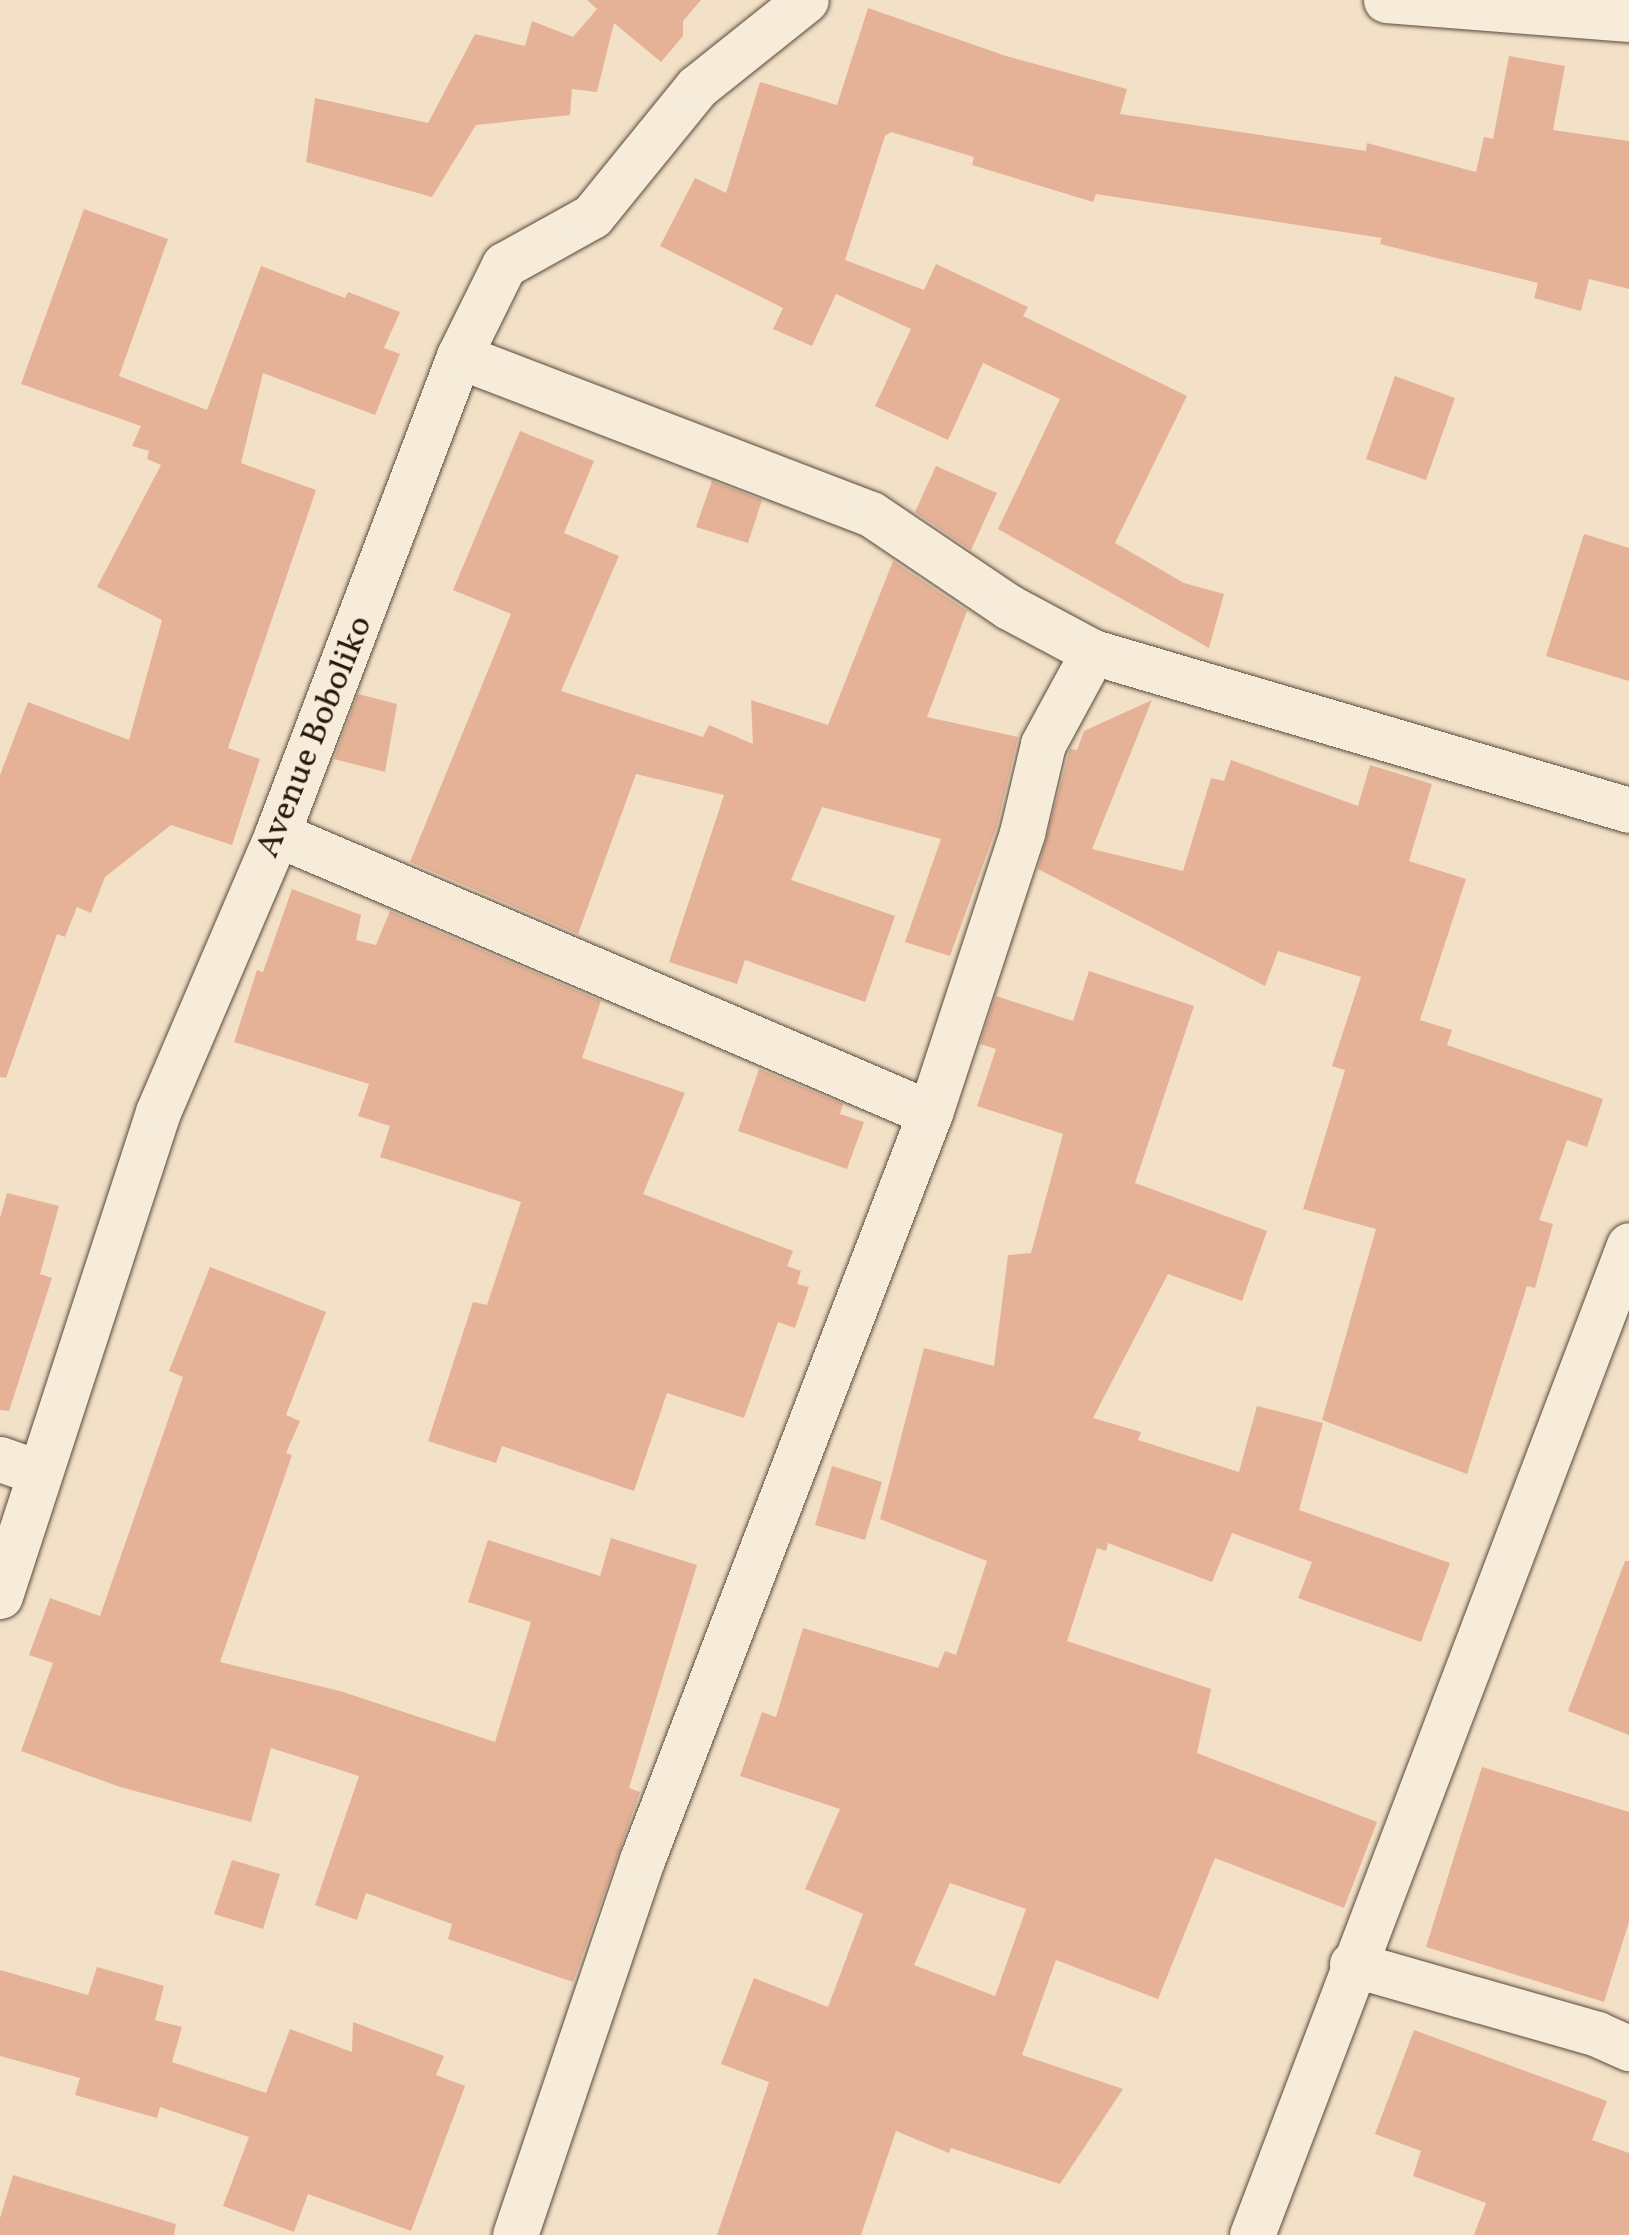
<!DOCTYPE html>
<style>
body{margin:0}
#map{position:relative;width:1629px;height:2235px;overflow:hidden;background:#f2e1c6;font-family:Vollkorn,serif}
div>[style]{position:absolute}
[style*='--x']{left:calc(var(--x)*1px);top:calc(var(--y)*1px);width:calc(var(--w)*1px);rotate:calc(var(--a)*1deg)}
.building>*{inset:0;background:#e6b297}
.roads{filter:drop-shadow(0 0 2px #5a4a3e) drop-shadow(0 0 2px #5a4a3e)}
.minor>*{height:45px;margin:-22.5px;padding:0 22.5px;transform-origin:22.5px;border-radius:22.5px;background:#f7ecda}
span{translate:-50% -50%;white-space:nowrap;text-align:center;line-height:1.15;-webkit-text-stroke:8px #f7ecda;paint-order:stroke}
.street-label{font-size:35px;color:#271810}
</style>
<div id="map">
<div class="building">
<i style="clip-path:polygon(587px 0,701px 0,683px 21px,683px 36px,661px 62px,614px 23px,597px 92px,572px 89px,570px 115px,476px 125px,432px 197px,306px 162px,315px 98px,428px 123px,475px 34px,525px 46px,532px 21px,573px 37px,597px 9px)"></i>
<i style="clip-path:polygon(868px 8px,1006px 56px,1127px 89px,1120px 114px,1366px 151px,1367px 143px,1476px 172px,1484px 137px,1493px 139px,1509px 56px,1565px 66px,1553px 130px,1629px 141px,1629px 289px,1589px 279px,1581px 311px,1534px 298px,1538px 283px,1380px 244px,1382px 238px,1096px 194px,1093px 202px,972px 165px,974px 157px,891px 132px,885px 136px,845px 260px,924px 290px,936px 264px,1028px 307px,1023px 316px,1187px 396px,1115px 543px,1184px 583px,1224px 594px,1209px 648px,998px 529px,1060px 399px,983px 363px,948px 440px,875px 406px,911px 329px,836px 294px,812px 346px,773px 329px,783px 308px,660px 246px,695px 178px,726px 193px,760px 82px,837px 105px)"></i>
<i style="clip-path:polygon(84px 209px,168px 239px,119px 376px,207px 410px,261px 266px,345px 298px,348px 292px,400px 312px,384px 348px,400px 354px,375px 415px,263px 373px,241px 463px,316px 490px,228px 748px,260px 759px,232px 845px,171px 825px,105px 877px,91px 913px,77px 907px,65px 937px,57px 934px,6px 1078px,0 1077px,0 775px,28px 702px,129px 740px,162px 620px,97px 587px,161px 465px,147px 459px,149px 451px,132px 446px,141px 426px,21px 384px)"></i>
<i style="clip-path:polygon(1395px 376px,1455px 398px,1426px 480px,1366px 459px)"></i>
<i style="clip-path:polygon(520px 431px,594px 461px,564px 533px,619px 556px,561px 691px,703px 737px,709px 725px,753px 744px,751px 700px,828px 725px,893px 561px,967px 611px,927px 717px,1018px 737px,997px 826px,950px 956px,905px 942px,941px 839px,822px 807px,791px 880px,895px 916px,865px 1002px,745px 960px,737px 984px,669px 962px,724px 795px,636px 774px,578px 934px,410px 862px,511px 614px,453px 590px)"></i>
<i style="clip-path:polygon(936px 466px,997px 493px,971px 550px,915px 512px)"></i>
<i style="clip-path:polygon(712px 481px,762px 500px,748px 543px,696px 527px)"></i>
<i style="clip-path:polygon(1584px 534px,1629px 548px,1629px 681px,1546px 656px)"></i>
<i style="clip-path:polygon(358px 694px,397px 704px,385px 772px,334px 759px)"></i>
<i style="clip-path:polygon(1152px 700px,1092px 849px,1183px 871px,1211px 778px,1224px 781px,1231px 760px,1358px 806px,1370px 765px,1432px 784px,1409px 861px,1466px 879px,1420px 1020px,1452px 1030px,1447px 1045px,1603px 1099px,1587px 1147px,1567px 1140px,1539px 1220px,1553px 1224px,1535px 1288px,1527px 1286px,1467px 1474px,1322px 1420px,1376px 1229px,1303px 1209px,1345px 1070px,1332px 1066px,1361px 977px,1278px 951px,1265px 986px,1038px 869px,1070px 749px,1077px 750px,1084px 731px)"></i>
<i style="clip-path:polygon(292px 889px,361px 915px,356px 940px,376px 945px,390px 911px,601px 1001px,582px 1058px,685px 1093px,643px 1194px,793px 1251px,787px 1266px,801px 1271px,797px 1284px,809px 1287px,795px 1328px,778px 1322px,744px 1418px,667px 1393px,634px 1491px,502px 1446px,496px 1463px,428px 1441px,473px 1302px,487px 1305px,521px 1202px,380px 1157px,390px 1126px,358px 1116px,369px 1084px,234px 1042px,257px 970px,263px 972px)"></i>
<i style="clip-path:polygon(evenodd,1089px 971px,1194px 1006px,1135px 1183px,1267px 1231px,1242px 1301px,1168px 1274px,1093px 1418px,1141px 1432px,1138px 1440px,1239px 1472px,1257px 1406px,1323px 1423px,1299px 1510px,1450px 1563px,1421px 1642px,1298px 1598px,1312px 1562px,1232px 1533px,1212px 1582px,1108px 1543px,1106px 1551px,1097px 1548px,1067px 1641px,1211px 1689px,1197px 1753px,1377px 1822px,1344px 1908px,1215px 1858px,1158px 1999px,1056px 1960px,1022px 2055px,1123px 2089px,1060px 2184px,951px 2148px,949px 2153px,896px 2131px,861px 2235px,717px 2235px,769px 2082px,721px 2064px,754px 1978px,828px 2007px,863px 1914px,805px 1889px,840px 1809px,740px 1776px,762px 1712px,776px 1717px,803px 1628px,938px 1668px,945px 1651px,956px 1655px,987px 1561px,880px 1519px,924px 1348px,994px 1366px,1008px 1255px,1031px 1253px,1063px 1134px,977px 1106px,996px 1049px,980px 1044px,996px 996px,1073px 1021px,1089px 971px,950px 1883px,1026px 1909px,995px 1996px,914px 1965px,950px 1883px)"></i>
<i style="clip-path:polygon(759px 1069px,843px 1104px,840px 1114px,864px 1122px,847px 1169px,738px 1131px)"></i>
<i style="clip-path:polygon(7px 1193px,59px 1206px,40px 1274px,52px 1278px,9px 1411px,0 1410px,0 1218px)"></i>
<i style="clip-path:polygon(210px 1267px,326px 1312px,286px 1415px,300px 1421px,286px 1453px,292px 1455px,220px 1662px,340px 1691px,495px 1742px,531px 1622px,468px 1602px,488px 1540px,600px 1576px,611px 1538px,697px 1565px,629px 1788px,640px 1792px,573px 1982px,448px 1939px,452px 1924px,366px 1893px,357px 1920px,315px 1905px,359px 1776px,271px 1748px,251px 1822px,120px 1787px,21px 1751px,53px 1663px,29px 1655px,50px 1598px,100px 1616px,183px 1377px,169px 1371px)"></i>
<i style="clip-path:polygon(832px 1466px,882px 1482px,865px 1540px,815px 1525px)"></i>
<i style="clip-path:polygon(1625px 1561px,1629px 1561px,1629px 1735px,1568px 1711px)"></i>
<i style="clip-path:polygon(1482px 1767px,1629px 1812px,1629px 1922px,1604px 2002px,1426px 1947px)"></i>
<i style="clip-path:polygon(232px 1860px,280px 1874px,263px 1929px,214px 1914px)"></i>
<i style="clip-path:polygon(97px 1967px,164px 1986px,155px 2020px,182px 2027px,172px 2062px,266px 2093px,290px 2029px,352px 2052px,353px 2022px,444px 2056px,436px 2075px,465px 2086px,411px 2231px,308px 2194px,294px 2232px,223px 2206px,249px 2137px,160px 2107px,157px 2118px,75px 2095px,80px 2078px,0 2056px,0 1970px,88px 1995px)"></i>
<i style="clip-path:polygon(1414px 2030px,1607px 2101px,1592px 2140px,1629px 2153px,1629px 2235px,1474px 2235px,1486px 2203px,1413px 2176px,1421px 2151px,1375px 2134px)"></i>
<i style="clip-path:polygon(13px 2175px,176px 2224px,174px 2235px,0 2235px,0 2218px)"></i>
</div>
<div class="roads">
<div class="minor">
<i style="--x:1386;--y:0;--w:244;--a:4.5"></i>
<i style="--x:459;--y:356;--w:441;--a:21"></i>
<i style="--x:871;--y:514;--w:166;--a:34"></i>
<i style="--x:1009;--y:607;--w:95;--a:28.2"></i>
<i style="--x:1093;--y:652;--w:559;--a:16.42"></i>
<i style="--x:277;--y:834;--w:710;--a:23.14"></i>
<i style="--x:0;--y:1459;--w:42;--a:19.3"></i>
<i style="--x:0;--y:1596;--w:509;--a:-71.92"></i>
<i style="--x:158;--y:1112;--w:302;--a:-66.8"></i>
<i style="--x:277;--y:834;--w:511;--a:-69.16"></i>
<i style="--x:459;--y:356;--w:102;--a:-63.7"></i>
<i style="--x:504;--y:265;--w:101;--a:-29.1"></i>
<i style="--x:592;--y:216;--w:166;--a:-50.9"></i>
<i style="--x:697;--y:87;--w:139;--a:-38.6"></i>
<i style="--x:1352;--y:1964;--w:255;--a:15.9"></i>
<i style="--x:1597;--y:2034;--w:35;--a:24"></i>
<i style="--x:515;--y:2235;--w:396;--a:-71.3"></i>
<i style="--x:642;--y:1860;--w:801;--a:-68.92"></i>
<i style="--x:930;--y:1113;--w:295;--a:-71.8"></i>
<i style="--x:1022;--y:833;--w:91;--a:-76.7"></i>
<i style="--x:1043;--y:744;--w:105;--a:-61.5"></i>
<i style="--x:1252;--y:2235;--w:1059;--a:-69.15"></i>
</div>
</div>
<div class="street-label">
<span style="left:315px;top:737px;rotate:-68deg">Avenue Boboliko</span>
</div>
</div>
